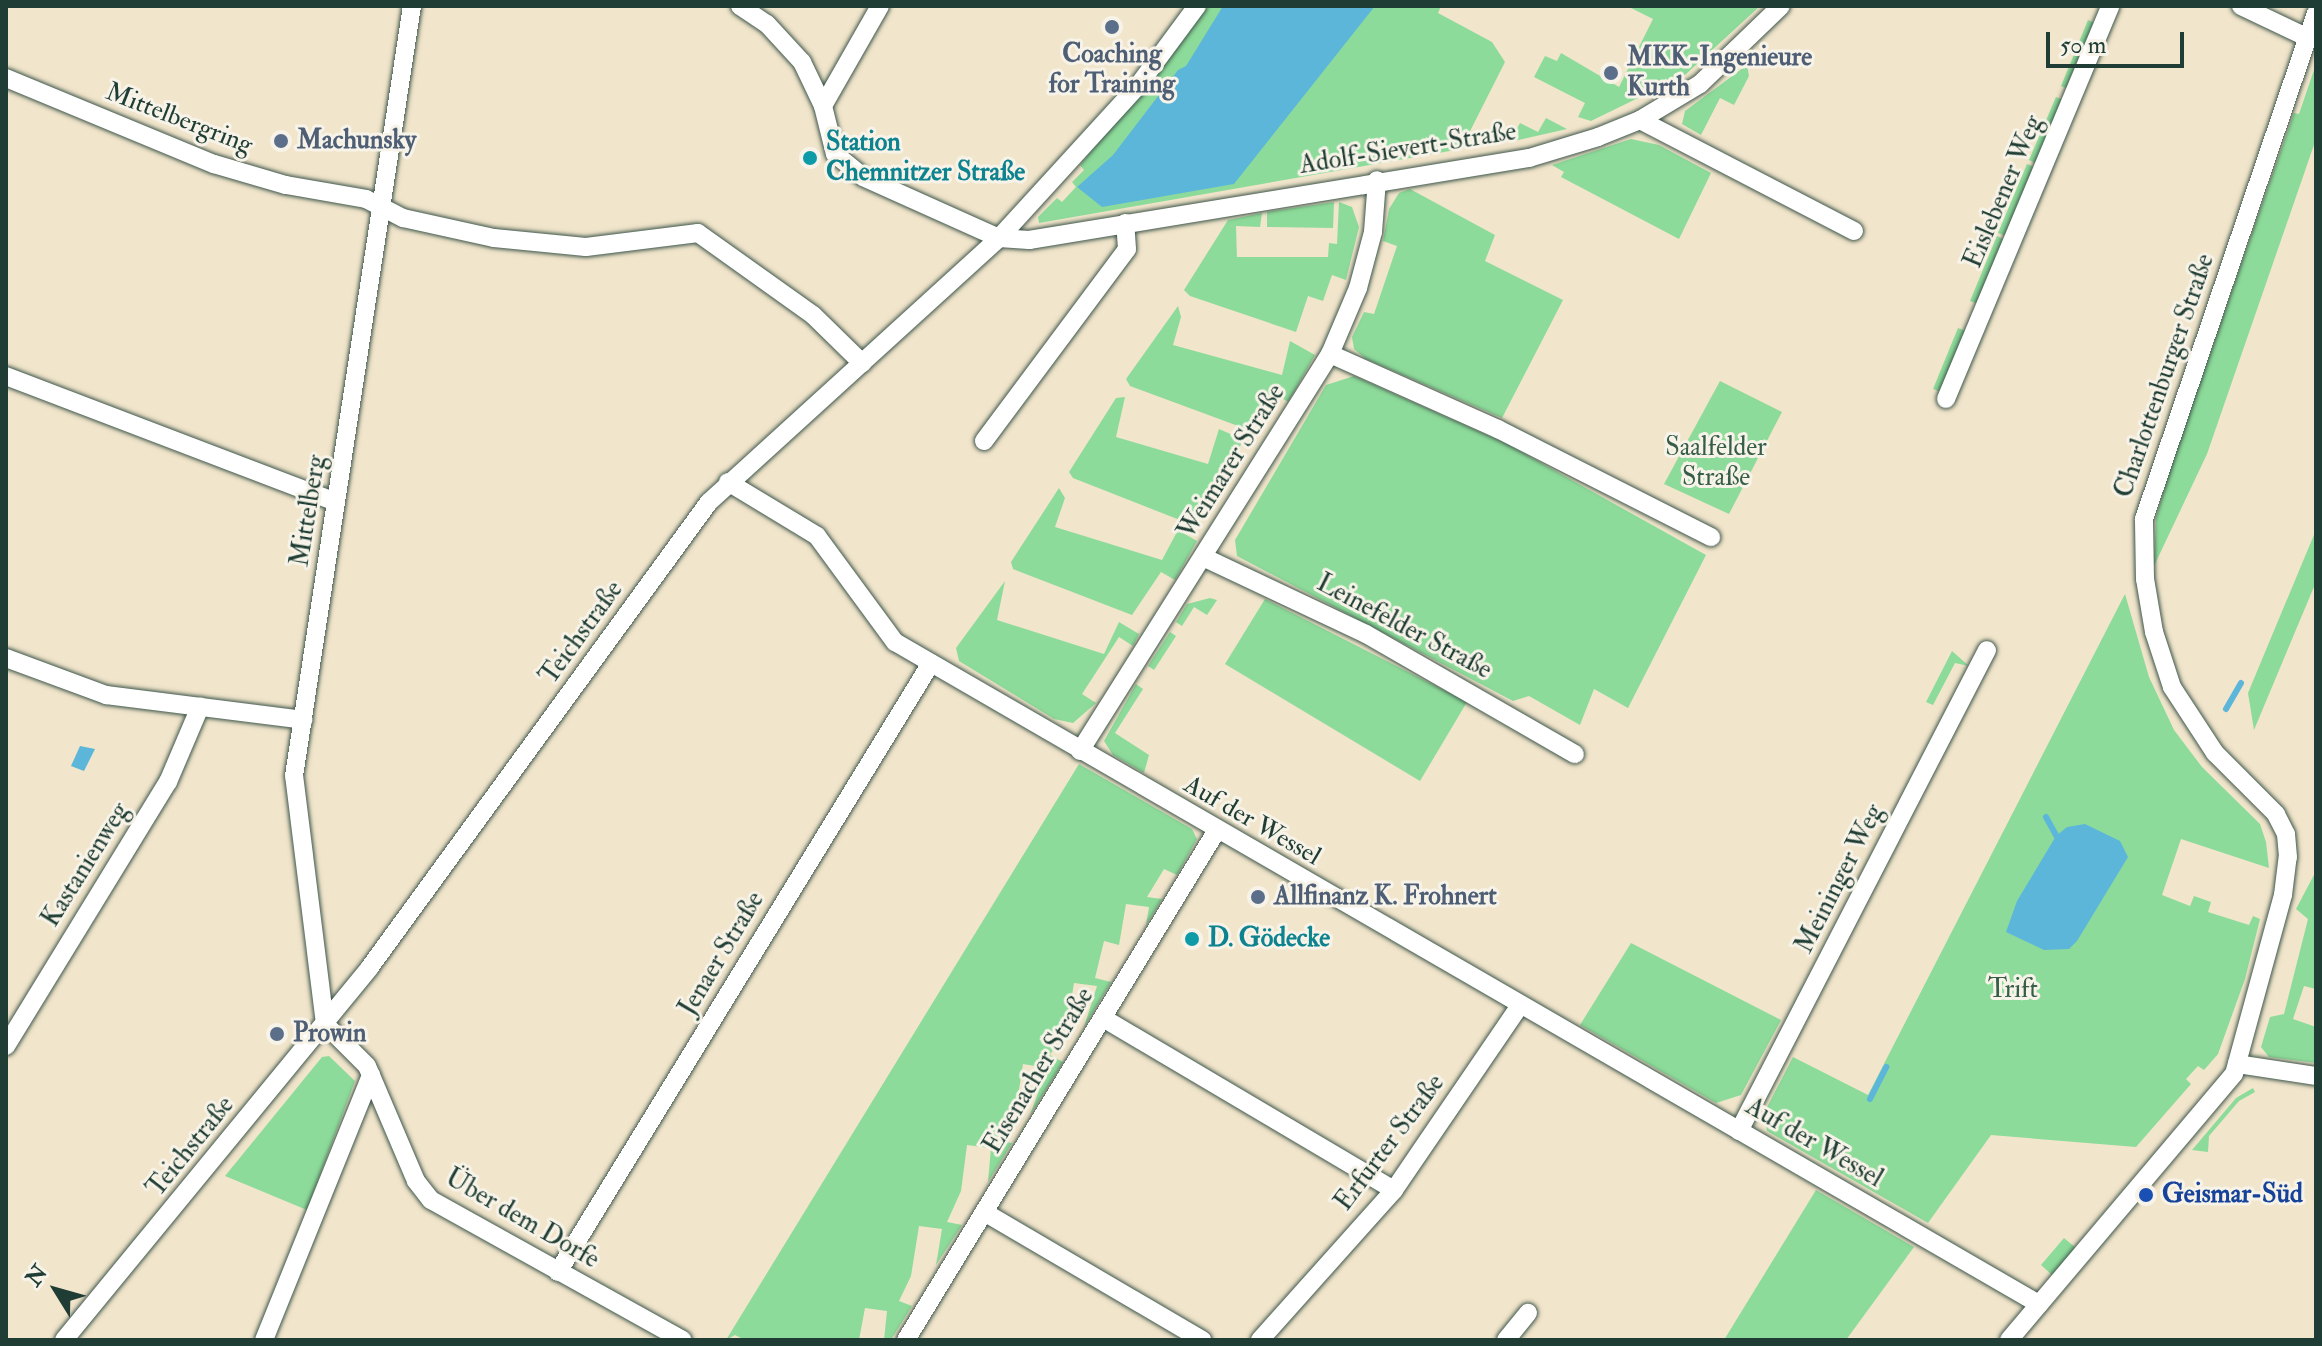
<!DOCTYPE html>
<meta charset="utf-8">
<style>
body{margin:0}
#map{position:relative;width:2322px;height:1346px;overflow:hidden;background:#f1e5cb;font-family:"IM FELL Double Pica",serif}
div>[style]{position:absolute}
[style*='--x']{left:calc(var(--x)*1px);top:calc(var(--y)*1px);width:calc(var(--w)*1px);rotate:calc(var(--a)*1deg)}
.green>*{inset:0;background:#8ddb9a}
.water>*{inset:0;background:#5cb6da}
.stream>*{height:6px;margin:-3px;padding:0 3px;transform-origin:3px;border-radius:3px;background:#5cb6da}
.roads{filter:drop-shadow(0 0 2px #3e564b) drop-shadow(0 0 2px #3e564b)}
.minor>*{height:18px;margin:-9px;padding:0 9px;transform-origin:9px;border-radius:9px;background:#fff}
.dots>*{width:22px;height:22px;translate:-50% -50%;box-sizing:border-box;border:4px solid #f7f3e8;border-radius:50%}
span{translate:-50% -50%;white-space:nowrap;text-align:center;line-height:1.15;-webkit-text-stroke:6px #f7f3e8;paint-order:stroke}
.service-label{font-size:26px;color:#4e5e75;font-weight:700}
.left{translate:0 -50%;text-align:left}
.street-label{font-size:26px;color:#1f3d34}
.culture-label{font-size:26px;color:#0d838f;font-weight:700}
.park-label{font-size:26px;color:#355d48}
.transit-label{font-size:26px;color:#164399;font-weight:700}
.frame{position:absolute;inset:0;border:8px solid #1f3d34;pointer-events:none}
.north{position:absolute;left:16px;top:1250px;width:80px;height:80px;-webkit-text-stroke:6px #f7f3e8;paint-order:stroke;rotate:307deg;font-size:22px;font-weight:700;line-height:32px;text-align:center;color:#1f3d34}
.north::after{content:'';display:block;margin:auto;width:28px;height:36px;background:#1f3d34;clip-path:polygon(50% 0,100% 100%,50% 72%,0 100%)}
.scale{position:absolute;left:2046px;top:32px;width:138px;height:36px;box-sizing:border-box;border:4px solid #1f3d34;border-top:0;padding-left:10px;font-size:24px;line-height:28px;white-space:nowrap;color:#1f3d34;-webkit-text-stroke:6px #f7f3e8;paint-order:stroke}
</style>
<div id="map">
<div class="green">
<i style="clip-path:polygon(1208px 6px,1441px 6px,1438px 13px,1492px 42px,1505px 62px,1461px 149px,1039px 223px,1038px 217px,1057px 198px,1062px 202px,1076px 187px,1072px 182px,1084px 170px,1080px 165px)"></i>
<i style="clip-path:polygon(1627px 6px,1760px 6px,1685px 75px,1591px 121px,1578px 117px,1585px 103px,1534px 77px,1545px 56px,1557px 61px,1561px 53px,1619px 87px,1653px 19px)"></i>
<i style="clip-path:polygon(2088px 20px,2095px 23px,2068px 89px,2061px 86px)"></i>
<i style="clip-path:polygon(2316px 64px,2316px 139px,2207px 454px,2154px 566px,2156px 518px,2170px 468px,2294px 113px,2299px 114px)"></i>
<i style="clip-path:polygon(1747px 65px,1749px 76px,1734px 105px,1720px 98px,1701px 135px,1682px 124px,1685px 111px)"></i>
<i style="clip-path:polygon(2056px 97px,2063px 100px,2037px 164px,2029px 160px)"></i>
<i style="clip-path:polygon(1546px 118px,1567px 129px,1510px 142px,1520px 123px,1538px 132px)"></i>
<i style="clip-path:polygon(1631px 139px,1659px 145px,1711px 173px,1679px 239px,1561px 177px,1564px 172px,1552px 165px)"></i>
<i style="clip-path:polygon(2027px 164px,2035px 167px,2006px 236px,1998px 233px)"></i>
<i style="clip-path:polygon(1410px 189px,1495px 235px,1485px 261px,1563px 300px,1502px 418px,1366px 359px,1354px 349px,1352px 337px,1364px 312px,1374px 314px,1397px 246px,1383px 241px,1389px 209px,1399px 193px)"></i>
<i style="clip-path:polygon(1334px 202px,1333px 228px,1267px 227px,1267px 212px)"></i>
<i style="clip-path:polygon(1339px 202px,1352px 207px,1359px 227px,1346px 280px,1332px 275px,1323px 301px,1308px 296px,1296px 332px,1190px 296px,1184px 290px,1228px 220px,1262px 213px,1260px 227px,1236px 226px,1237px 257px,1328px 257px,1329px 243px,1337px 244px)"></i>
<i style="clip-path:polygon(1997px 236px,2005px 240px,1978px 304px,1970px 301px)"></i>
<i style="clip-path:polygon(1178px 306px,1181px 317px,1173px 345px,1282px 375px,1290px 341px,1315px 355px,1288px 402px,1274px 393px,1249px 430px,1130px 386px,1126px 379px)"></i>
<i style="clip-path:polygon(1958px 328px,1966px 331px,1941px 392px,1933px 389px)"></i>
<i style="clip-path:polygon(1354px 376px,1507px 444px,1706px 555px,1628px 708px,1594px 689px,1580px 725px,1529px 696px,1513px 701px,1237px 556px,1235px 540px,1326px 385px)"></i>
<i style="clip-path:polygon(1720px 381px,1782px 412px,1729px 514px,1664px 484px)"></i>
<i style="clip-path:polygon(1125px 397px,1116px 437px,1208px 464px,1219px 429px,1244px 440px,1190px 524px,1073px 478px,1069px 472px,1116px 398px)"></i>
<i style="clip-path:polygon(1059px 488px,1065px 498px,1055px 527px,1162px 560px,1178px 530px,1197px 541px,1175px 580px,1161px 572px,1132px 615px,1013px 569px,1011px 562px)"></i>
<i style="clip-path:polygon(2316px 530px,2316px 582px,2254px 730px,2248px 693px)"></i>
<i style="clip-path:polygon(1005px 581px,997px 620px,1104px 654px,1119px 622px,1139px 634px,1133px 646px,1119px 637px,1082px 694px,1096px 703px,1073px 723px,1054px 719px,959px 661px,956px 648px)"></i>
<i style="clip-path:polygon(2125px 594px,2149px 677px,2174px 730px,2202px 767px,2260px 824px,2266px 842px,2269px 868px,2181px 839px,2162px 895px,2190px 906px,2194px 896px,2211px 902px,2208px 912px,2249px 925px,2253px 916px,2260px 919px,2245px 979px,2218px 1054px,2204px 1070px,2198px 1066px,2186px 1079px,2191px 1084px,2136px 1147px,1991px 1135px,1928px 1223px,1767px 1131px,1764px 1113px,1793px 1057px,1868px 1095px)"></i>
<i style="clip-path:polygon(1210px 598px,1217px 600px,1207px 615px,1194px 607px,1182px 626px,1176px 622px,1187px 604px)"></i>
<i style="clip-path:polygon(1265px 599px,1467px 702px,1420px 781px,1225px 664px)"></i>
<i style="clip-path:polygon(1170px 632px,1176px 636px,1154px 670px,1148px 666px)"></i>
<i style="clip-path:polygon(1952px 651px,1969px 666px,1955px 663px,1933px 705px,1926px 702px)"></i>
<i style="clip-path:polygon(1136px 684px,1143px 689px,1115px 733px,1149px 755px,1144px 773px,1113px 755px,1104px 741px)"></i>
<i style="clip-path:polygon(1079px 764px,1192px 829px,1197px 839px,1177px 875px,1164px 869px,1147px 897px,1162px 899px,1146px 925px,1149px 907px,1126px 904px,1119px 945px,1104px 941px,1095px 978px,1111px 982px,1084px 1027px,1097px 986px,1074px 983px,1067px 1026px,1050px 1055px,1063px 1062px,1030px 1115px,1047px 1068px,1023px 1064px,1015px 1115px,998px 1141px,1012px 1143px,988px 1182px,991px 1148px,967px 1145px,961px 1191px,947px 1222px,962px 1225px,936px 1265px,942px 1229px,919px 1226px,911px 1276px,899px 1301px,912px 1306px,891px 1340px,884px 1340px,887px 1311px,865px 1308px,859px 1340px,745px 1340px,735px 1335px,726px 1340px)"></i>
<i style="clip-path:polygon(2316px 871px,2316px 989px,2304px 986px,2293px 1019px,2316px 1027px,2316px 1063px,2269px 1057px,2261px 1047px,2270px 1017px,2284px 1014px,2308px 919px,2296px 909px)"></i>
<i style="clip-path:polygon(1631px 943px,1781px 1020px,1741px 1095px,1716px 1103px,1580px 1025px)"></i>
<i style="clip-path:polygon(329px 1056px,355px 1081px,307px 1210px,225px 1176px,322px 1057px)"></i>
<i style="clip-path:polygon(2253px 1088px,2255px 1092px,2239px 1101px,2209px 1136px,2208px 1152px,2192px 1150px,2236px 1098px)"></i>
<i style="clip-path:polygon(1816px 1190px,1914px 1247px,1846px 1340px,1724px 1340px)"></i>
<i style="clip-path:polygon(2064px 1238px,2076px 1248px,2052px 1275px,2041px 1265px)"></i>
</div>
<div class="water">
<i style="clip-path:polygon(1223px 6px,1375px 6px,1234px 184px,1102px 207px,1077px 187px,1113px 155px,1178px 70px,1186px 66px)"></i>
<i style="clip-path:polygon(80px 746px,95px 749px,84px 771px,71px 766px)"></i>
<i style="clip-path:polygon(2085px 824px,2120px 841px,2128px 857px,2077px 941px,2069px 949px,2044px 950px,2006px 932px,2017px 901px,2056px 836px,2067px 827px)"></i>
</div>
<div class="stream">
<i style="--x:2226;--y:709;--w:30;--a:-60"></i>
<i style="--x:2046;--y:817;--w:29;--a:61"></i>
<i style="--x:1870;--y:1099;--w:36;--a:-63"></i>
</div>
<div class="roads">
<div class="minor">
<i style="--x:740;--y:6;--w:32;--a:34"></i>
<i style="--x:767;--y:24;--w:52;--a:47.4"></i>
<i style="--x:802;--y:62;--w:49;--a:64.5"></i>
<i style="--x:880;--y:6;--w:115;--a:119.7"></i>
<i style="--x:823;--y:106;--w:49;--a:76"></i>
<i style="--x:835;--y:154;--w:36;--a:39"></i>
<i style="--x:863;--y:177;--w:149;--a:24.2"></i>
<i style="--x:999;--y:238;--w:30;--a:4"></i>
<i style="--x:1029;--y:240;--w:507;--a:-9.31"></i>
<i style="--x:1529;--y:158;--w:72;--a:-16.9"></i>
<i style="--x:1598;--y:137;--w:45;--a:-22"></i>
<i style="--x:1640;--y:120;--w:70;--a:-31"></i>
<i style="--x:1700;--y:84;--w:112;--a:-43.9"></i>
<i style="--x:2241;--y:6;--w:74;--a:25.5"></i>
<i style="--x:6;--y:78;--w:225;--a:22.5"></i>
<i style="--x:214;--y:164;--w:75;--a:16.3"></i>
<i style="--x:286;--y:185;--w:81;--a:9.9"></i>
<i style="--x:366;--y:199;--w:42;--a:27.2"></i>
<i style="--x:403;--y:218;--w:93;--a:12.4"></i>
<i style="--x:494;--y:238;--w:92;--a:5.6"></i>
<i style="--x:586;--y:247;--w:113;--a:-7.1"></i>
<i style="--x:698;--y:233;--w:141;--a:35.5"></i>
<i style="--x:813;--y:315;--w:69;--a:44.4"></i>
<i style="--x:1640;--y:120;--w:241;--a:27.4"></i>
<i style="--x:1330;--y:354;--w:184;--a:24.1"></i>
<i style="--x:1498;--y:429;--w:239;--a:26.9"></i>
<i style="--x:6;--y:376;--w:353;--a:20.9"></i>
<i style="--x:1946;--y:399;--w:426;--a:-67.3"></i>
<i style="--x:984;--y:441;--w:239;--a:-53.3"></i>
<i style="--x:1127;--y:249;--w:26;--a:-94"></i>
<i style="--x:728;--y:482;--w:104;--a:31.2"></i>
<i style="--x:817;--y:536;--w:132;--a:53.7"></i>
<i style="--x:895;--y:642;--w:1322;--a:30.06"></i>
<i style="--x:1203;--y:557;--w:180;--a:25.3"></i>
<i style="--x:1366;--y:634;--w:241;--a:29.9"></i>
<i style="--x:6;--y:658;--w:107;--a:20.3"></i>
<i style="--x:106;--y:695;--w:199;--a:7.2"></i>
<i style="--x:1080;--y:751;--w:469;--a:-57.8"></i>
<i style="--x:1330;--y:354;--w:72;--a:-67"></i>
<i style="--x:1358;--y:288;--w:58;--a:-75"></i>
<i style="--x:1373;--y:232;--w:52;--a:-85.6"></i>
<i style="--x:1103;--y:1018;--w:338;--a:30.6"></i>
<i style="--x:325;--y:1024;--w:250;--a:-97.1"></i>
<i style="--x:294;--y:776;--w:779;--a:-81.29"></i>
<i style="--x:325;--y:1024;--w:59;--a:45"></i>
<i style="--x:367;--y:1066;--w:125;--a:66.9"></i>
<i style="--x:416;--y:1181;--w:24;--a:52"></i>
<i style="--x:431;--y:1200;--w:288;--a:29.1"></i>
<i style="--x:6;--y:1046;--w:310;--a:-58.5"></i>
<i style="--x:168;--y:782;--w:82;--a:-66.9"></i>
<i style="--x:2237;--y:1064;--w:80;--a:8.6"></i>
<i style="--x:1739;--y:1131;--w:541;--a:-62.72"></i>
<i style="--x:984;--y:1212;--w:253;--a:30.4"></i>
<i style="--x:558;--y:1272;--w:714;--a:-58.51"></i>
<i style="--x:64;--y:1340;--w:482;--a:-50.6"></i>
<i style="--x:370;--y:967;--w:575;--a:-53.91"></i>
<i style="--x:709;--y:502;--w:392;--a:-42.3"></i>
<i style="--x:999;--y:238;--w:205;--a:-47.6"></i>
<i style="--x:1137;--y:87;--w:101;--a:-53.5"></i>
<i style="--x:264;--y:1340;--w:286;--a:-68"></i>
<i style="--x:906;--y:1340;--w:597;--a:-58.62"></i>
<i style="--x:1260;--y:1340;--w:201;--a:-48.2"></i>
<i style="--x:1394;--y:1190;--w:224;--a:-55.7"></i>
<i style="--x:1506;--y:1340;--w:35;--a:-51"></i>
<i style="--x:2009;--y:1340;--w:348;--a:-49.8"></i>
<i style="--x:2234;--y:1074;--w:186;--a:-74.7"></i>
<i style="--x:2283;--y:895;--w:38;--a:-83"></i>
<i style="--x:2288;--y:857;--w:23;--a:-95"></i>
<i style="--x:2286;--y:834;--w:22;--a:-117"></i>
<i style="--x:2276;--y:814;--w:86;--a:-135"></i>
<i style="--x:2215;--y:753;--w:79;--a:-123.1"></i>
<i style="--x:2172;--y:687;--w:58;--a:-108.1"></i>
<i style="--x:2154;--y:632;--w:54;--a:-99.6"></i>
<i style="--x:2145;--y:579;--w:60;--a:-91"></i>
<i style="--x:2144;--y:519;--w:534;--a:-71.23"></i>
</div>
</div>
<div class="dots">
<i style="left:1112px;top:27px;background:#5c6f8a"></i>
<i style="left:1611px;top:73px;background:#5c6f8a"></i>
<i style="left:281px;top:141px;background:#5c6f8a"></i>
<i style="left:810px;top:158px;background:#0f9aa8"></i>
<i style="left:1258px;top:897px;background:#5c6f8a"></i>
<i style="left:1192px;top:939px;background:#0f9aa8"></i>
<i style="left:277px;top:1034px;background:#5c6f8a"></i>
<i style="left:2146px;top:1195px;background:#1a4fb4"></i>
</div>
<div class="service-label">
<span style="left:1112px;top:70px">Coaching<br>for Training</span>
<span class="left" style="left:1627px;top:73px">MKK-Ingenieure<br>Kurth</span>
<span class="left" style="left:297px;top:141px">Machunsky</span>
<span class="left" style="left:1274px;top:897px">Allfinanz K. Frohnert</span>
<span class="left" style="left:293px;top:1034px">Prowin</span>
</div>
<div class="street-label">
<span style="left:179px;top:119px;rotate:21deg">Mittelbergring</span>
<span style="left:1408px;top:149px;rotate:-9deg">Adolf-Sievert-Straße</span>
<span style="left:2004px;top:192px;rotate:-67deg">Eislebener Weg</span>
<span style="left:2165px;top:376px;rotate:-71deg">Charlottenburger Straße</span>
<span style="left:1232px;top:462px;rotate:-58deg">Weimarer Straße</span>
<span style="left:309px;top:511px;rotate:-81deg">Mittelberg</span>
<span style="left:1404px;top:627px;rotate:28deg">Leinefelder Straße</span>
<span style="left:582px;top:633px;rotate:-54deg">Teichstraße</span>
<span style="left:1252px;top:821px;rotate:30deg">Auf der Wessel</span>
<span style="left:86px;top:865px;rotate:-58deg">Kastanienweg</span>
<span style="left:1840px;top:879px;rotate:-63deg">Meininger Weg</span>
<span style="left:722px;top:954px;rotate:-59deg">Jenaer Straße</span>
<span style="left:1039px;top:1071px;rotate:-59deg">Eisenacher Straße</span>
<span style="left:1390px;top:1143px;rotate:-53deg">Erfurter Straße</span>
<span style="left:1814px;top:1143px;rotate:30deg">Auf der Wessel</span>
<span style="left:191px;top:1147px;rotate:-51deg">Teichstraße</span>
<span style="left:522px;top:1219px;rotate:30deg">Über dem Dorfe</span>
</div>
<div class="culture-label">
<span class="left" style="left:826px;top:158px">Station<br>Chemnitzer Straße</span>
<span class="left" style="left:1208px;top:939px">D. Gödecke</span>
</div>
<div class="park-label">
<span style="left:1716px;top:463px">Saalfelder<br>Straße</span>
<span style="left:2013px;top:990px">Trift</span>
</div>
<div class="transit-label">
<span class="left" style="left:2162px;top:1195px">Geismar-Süd</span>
</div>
<div class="frame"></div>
<div class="north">N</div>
<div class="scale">50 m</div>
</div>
